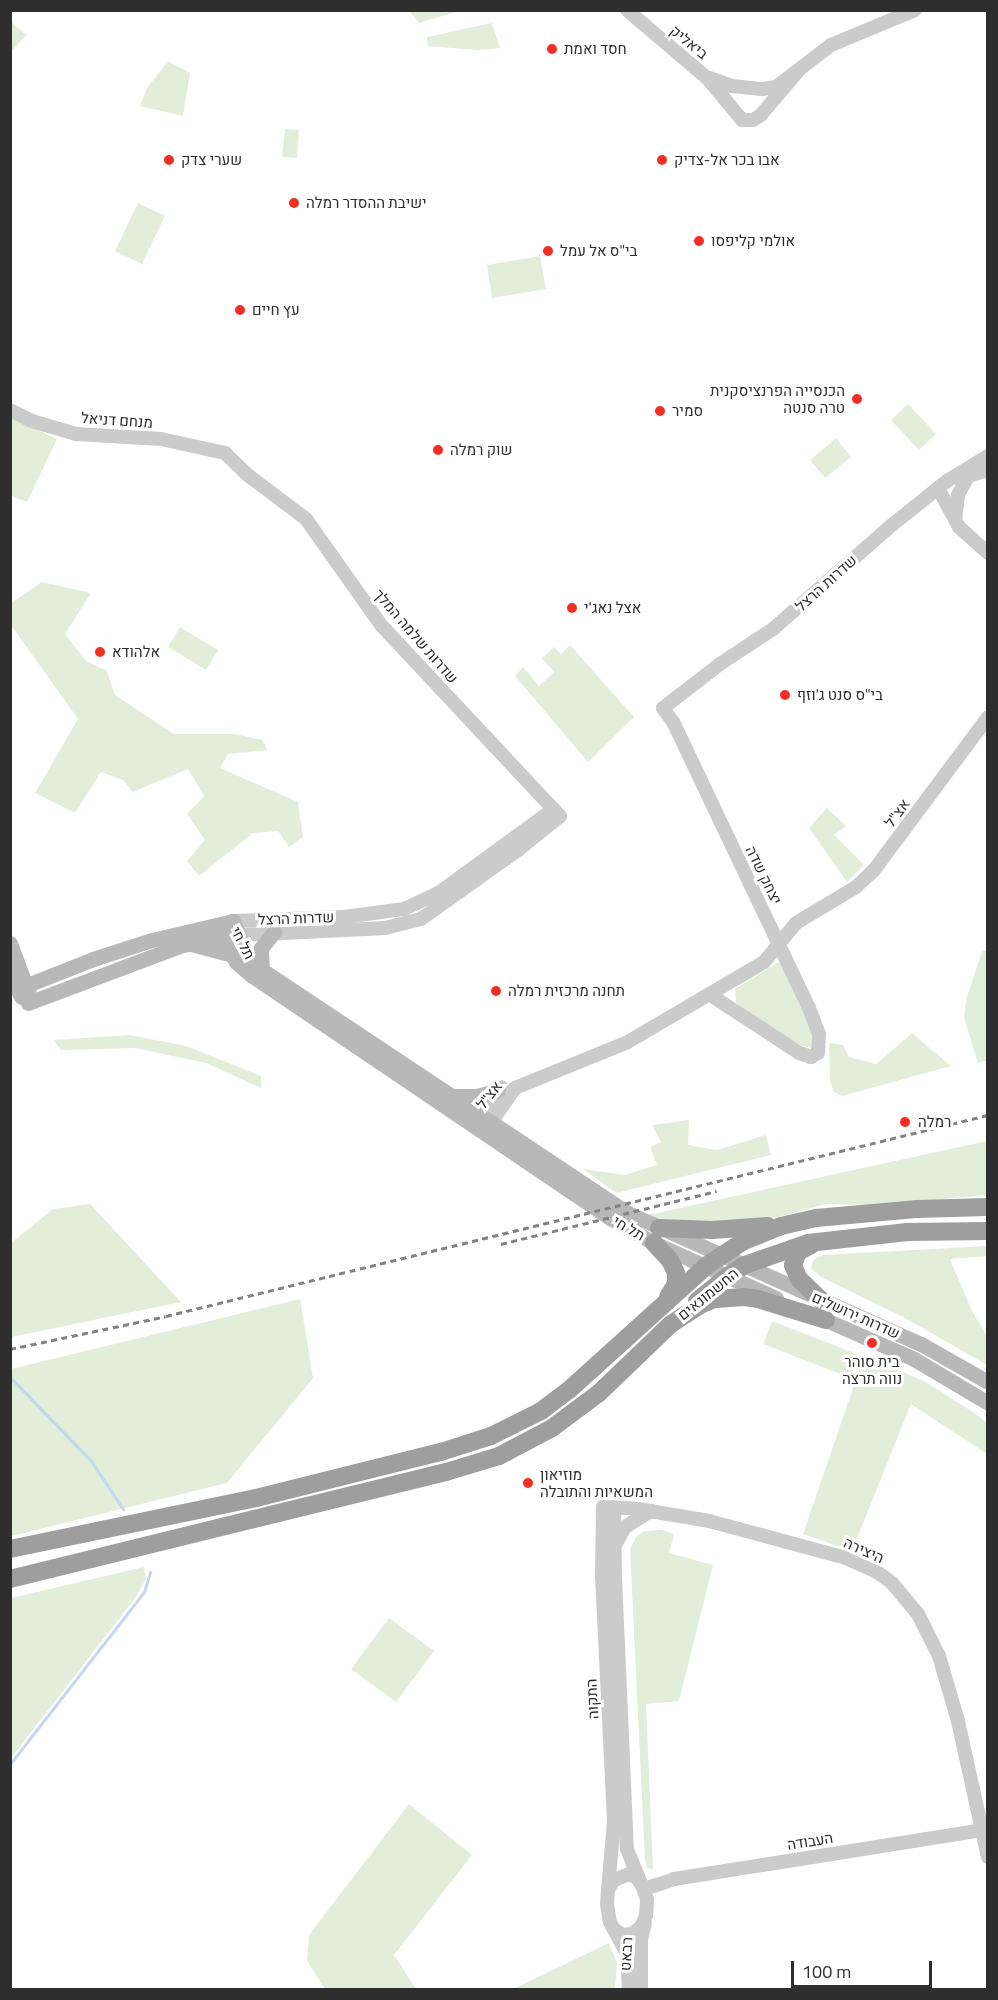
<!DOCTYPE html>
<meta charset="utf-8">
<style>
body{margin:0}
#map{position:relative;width:998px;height:2000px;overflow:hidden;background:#fff;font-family:"Titillium Web",Heebo,sans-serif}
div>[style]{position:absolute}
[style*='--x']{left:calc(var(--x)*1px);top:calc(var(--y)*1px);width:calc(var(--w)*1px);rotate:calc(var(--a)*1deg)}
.green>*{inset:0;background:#e2edda}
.stream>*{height:3px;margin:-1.5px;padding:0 1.5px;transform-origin:1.5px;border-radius:1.5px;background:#c5d9ee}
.tertiary>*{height:14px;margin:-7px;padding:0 7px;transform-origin:7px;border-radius:7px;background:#cbcbcb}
.secondary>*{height:15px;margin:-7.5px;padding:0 7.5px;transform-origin:7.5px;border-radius:7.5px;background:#b8b8b8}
.trunk>*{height:18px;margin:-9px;padding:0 9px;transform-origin:9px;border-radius:9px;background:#9e9e9e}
.rail>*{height:3px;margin-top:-1.5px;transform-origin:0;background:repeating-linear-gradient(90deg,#838383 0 6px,transparent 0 10.5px)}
.dots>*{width:16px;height:16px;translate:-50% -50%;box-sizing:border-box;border:3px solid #fff;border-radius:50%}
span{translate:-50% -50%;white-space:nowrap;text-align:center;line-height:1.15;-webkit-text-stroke:6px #fff;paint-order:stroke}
.street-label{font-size:15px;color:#2e2e2e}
.poi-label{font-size:15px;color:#2e2e2e}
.left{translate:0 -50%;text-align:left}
.right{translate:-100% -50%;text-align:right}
.frame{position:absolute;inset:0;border:12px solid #2e2e2e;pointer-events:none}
.scale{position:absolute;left:791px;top:1961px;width:141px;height:27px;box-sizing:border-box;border:3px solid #2e2e2e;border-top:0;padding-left:8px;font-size:18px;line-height:21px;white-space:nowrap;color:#2e2e2e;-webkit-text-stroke:4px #fff;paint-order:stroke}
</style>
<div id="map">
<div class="green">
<i style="clip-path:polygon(409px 11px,459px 11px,419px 23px)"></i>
<i style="clip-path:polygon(10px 21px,26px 35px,11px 52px,10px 52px)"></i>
<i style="clip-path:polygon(492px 23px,500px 48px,478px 50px,428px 46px,427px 37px)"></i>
<i style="clip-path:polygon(168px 61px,190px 73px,183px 116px,140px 106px,147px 88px)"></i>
<i style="clip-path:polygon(285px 129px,299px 130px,297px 158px,282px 157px)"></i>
<i style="clip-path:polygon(138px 203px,165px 216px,142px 264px,115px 251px)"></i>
<i style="clip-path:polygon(540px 256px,546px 289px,492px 298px,487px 265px)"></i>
<i style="clip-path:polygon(908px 404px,936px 434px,919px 450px,891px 420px)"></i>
<i style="clip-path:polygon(10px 416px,57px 439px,27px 502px,11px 496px)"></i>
<i style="clip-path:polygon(836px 438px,851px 457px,825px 478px,810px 460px)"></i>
<i style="clip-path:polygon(42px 582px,91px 593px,65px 634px,86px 661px,107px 671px,115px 695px,174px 734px,235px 734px,262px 740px,268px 750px,228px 754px,220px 768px,298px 802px,303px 837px,289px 847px,278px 831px,253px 833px,199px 876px,187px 861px,205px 840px,187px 814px,204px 796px,188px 769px,133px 792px,123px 780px,101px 772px,75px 813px,35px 793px,78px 719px,11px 625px,11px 603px)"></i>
<i style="clip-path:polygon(180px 627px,218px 650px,206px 670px,168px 647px)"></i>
<i style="clip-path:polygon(570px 645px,634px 717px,588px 762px,515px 676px,523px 667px,539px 686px,554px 672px,542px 658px,554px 647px,561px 654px)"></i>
<i style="clip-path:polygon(827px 808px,846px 826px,834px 835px,864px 865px,847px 882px,809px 828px)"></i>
<i style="clip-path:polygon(982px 951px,988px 951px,988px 1060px,978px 1063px,964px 1018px,966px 1000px)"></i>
<i style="clip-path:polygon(782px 960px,812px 1029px,811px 1048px,793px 1043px,736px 1003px,735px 989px)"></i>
<i style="clip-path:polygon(912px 1033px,951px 1066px,842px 1096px,834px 1092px,830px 1081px,829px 1043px,843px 1045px,849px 1057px,876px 1064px)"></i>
<i style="clip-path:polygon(129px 1035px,186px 1046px,261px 1076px,261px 1088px,206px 1063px,135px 1048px,61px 1050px,54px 1040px)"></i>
<i style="clip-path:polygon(689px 1120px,688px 1145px,717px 1150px,766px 1135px,771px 1155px,616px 1193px,583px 1169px,625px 1175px,657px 1165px,650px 1147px,661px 1142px,652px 1125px)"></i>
<i style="clip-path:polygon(987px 1141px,987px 1195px,876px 1205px,826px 1204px,778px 1217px,713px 1223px,663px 1222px,648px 1215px)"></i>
<i style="clip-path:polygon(90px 1204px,181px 1302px,11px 1337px,11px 1243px,53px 1209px)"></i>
<i style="clip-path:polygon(987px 1246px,987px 1256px,950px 1259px,972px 1311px,987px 1336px,987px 1365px,905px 1318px,821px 1277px,811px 1268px,813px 1260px,823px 1255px)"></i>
<i style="clip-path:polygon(300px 1299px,313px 1378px,227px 1483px,11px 1536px,11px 1369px)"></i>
<i style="clip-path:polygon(772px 1321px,859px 1355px,851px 1378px,763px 1344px)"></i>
<i style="clip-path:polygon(864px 1356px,924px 1381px,976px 1414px,987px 1423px,987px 1454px,911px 1404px,852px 1551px,803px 1534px)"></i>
<i style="clip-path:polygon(662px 1530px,674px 1534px,669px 1553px,713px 1565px,679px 1701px,646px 1704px,653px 1869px,647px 1868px,645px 1860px,630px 1549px,636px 1537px,644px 1531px)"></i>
<i style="clip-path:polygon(144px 1567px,146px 1579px,135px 1598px,11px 1758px,11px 1598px)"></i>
<i style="clip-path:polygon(389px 1618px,434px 1651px,396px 1702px,351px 1669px)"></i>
<i style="clip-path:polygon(409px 1804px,472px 1855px,394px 1955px,416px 1989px,325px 1989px,307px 1961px,309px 1935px)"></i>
<i style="clip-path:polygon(609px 1943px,617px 1963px,615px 1989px,513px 1989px)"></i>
</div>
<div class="stream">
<i style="--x:10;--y:1377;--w:117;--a:46"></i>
<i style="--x:91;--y:1461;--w:58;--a:56.3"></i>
<i style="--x:10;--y:1764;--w:218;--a:-52.1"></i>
<i style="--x:144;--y:1592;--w:21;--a:-73"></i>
</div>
<div class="tertiary">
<i style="--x:627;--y:10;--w:106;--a:40.4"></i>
<i style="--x:708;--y:79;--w:53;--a:50.3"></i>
<i style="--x:742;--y:120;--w:11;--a:0"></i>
<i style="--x:753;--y:120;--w:8;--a:-30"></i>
<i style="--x:760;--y:116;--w:60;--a:-49.7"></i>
<i style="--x:710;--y:78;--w:23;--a:20"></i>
<i style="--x:732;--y:86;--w:30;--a:6"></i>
<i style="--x:762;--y:89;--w:14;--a:-8"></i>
<i style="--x:776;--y:87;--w:69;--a:-37.4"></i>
<i style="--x:831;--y:45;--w:91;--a:-22.6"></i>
<i style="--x:10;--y:410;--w:25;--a:27"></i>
<i style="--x:32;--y:421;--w:46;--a:16.5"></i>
<i style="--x:76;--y:434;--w:85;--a:3.4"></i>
<i style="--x:161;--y:439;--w:66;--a:12.3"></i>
<i style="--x:225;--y:453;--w:33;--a:44"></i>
<i style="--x:249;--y:476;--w:71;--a:37"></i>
<i style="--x:306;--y:519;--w:130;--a:54.7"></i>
<i style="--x:381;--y:625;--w:262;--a:46.9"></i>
<i style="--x:560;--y:816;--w:54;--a:141"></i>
<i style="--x:518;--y:850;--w:119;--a:144.6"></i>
<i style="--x:421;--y:919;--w:37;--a:166"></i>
<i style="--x:385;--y:928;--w:145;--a:177.2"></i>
<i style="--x:938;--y:488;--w:44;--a:61.7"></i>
<i style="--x:959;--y:527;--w:39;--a:42"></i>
<i style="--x:955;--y:520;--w:25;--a:-83"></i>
<i style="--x:958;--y:495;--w:21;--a:-62"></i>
<i style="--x:968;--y:476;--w:21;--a:-17"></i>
<i style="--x:233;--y:921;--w:111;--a:-2.1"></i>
<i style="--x:344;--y:917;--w:61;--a:-7.6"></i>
<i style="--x:404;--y:909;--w:40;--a:-25"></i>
<i style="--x:440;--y:892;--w:141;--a:-36.1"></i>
<i style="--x:709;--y:994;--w:108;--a:33.2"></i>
<i style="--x:799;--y:1053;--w:13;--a:18"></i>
<i style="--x:811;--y:1057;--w:8;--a:-30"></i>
<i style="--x:818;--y:1053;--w:19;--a:-87"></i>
<i style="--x:819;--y:1034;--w:28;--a:-111"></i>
<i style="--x:809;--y:1008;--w:317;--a:-115.4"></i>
<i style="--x:673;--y:722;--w:17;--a:-126"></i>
<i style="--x:663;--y:708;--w:72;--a:-37.7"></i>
<i style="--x:720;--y:664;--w:64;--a:-33.4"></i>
<i style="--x:773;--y:629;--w:158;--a:-41.2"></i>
<i style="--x:892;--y:525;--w:70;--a:-38.7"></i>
<i style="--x:947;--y:481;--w:48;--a:-31.4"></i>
<i style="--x:480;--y:1124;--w:11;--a:-85"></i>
<i style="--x:481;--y:1113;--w:33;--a:-51"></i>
<i style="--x:483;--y:1127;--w:11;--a:-34"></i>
<i style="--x:492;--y:1121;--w:40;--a:-55.1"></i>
<i style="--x:515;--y:1088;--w:120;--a:-22.1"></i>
<i style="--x:626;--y:1043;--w:160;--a:-30.4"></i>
<i style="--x:764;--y:962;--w:50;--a:-50.6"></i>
<i style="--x:796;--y:923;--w:70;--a:-31"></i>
<i style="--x:856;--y:887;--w:25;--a:-43"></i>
<i style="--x:874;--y:870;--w:191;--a:-53.3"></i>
<i style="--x:614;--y:1507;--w:70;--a:89.2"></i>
<i style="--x:615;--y:1577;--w:272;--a:87.5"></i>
<i style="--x:627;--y:1849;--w:35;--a:68"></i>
<i style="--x:615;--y:1545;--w:21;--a:-61"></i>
<i style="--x:625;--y:1527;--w:31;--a:-32"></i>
<i style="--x:644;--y:1889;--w:32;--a:-18"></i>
<i style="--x:674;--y:1879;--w:312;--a:-9"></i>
<i style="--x:608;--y:1890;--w:69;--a:-85"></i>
<i style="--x:614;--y:1821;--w:244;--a:-92.8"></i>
<i style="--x:602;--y:1577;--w:70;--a:-89.2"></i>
<i style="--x:603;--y:1507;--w:35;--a:3"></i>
<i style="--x:638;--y:1509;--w:72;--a:9.6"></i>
<i style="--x:709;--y:1521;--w:142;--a:15.1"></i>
<i style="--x:846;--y:1558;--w:34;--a:24"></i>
<i style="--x:877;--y:1572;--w:19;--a:36"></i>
<i style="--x:892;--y:1583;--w:40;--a:50"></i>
<i style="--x:918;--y:1614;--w:47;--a:63.4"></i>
<i style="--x:939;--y:1656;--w:68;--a:73.7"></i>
<i style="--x:958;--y:1721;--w:139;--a:77.6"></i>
<i style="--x:614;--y:1929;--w:10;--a:37"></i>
<i style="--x:622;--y:1935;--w:10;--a:-6"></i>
<i style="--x:632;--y:1934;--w:11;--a:-38"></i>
<i style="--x:641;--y:1927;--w:12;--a:-66"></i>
<i style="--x:646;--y:1916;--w:16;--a:-86"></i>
<i style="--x:647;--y:1900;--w:14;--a:-107"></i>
<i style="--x:643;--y:1887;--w:11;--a:-124"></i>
<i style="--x:637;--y:1878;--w:9;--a:-153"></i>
<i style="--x:629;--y:1874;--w:16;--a:158"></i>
<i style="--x:614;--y:1880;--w:12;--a:121"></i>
<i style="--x:608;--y:1890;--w:14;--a:94"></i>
<i style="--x:607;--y:1904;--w:18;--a:81"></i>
<i style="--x:610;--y:1922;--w:36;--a:62"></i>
<i style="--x:627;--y:1954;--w:36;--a:87"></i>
<i style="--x:641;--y:1990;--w:50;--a:-90"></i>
<i style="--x:641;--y:1940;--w:17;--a:-77"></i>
</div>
<div class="secondary">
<i style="--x:233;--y:921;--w:17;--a:107"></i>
<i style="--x:228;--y:937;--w:12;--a:85"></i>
<i style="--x:229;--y:949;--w:15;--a:62"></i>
<i style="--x:236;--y:962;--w:20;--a:41"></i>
<i style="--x:251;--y:975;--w:434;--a:34.1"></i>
<i style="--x:610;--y:1218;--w:51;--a:29.6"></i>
<i style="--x:654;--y:1243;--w:134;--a:24.3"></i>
<i style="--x:233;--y:921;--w:35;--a:68"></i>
<i style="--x:246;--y:953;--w:23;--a:47"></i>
<i style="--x:262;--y:970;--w:439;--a:33.6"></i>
<i style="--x:628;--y:1213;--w:321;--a:24.1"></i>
<i style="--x:921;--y:1344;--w:77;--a:29.6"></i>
<i style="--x:10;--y:943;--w:54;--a:69.6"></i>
<i style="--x:191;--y:944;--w:42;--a:15"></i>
<i style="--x:262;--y:970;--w:22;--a:-93"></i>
<i style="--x:261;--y:948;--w:21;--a:-51"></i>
<i style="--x:10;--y:972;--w:27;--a:66"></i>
<i style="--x:17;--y:989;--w:82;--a:-21.5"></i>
<i style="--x:93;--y:959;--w:62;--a:-17.9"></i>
<i style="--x:152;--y:940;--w:83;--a:-13.2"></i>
<i style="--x:28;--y:1003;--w:165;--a:-20.6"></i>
<i style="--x:182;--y:945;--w:54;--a:-9.6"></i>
<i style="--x:454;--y:1096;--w:23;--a:0"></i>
<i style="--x:477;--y:1096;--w:22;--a:-16"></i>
<i style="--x:817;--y:1316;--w:106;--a:23.9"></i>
<i style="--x:914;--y:1359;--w:86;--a:30.7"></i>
</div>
<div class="trunk">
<i style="--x:659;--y:1228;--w:53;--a:2.2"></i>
<i style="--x:712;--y:1230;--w:56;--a:-4.1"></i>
<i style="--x:654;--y:1243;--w:23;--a:47"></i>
<i style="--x:670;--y:1260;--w:14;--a:65"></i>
<i style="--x:676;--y:1273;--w:11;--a:90"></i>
<i style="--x:676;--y:1284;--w:15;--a:122"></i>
<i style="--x:811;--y:1245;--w:15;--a:152"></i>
<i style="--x:798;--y:1252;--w:14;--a:111"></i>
<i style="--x:793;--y:1265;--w:15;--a:67"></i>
<i style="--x:799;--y:1279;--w:30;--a:44"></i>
<i style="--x:697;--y:1301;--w:40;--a:-39"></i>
<i style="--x:728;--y:1276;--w:20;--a:-33"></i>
<i style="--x:745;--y:1265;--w:67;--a:-19.2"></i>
<i style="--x:808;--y:1243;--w:100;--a:-6.3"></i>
<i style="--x:907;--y:1232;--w:81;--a:-0.7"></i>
<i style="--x:10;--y:1549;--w:251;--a:-11.7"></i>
<i style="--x:256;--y:1498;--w:191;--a:-14"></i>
<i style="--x:441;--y:1452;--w:52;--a:-17.7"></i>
<i style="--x:491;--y:1436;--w:56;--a:-26.6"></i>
<i style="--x:541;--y:1411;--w:35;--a:-37"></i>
<i style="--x:569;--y:1390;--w:185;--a:-42.1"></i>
<i style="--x:706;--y:1266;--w:43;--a:-33.7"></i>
<i style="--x:742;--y:1242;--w:42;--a:-22.3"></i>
<i style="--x:781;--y:1226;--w:36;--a:-13"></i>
<i style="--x:816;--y:1218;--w:100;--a:-5.1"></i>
<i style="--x:916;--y:1209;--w:72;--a:-1.6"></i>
<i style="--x:10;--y:1579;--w:449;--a:-13.8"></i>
<i style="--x:446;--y:1472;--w:55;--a:-16.8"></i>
<i style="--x:499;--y:1456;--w:60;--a:-27.8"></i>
<i style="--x:552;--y:1428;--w:59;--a:-36.7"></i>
<i style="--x:599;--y:1393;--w:100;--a:-43.8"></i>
<i style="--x:671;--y:1324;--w:35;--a:-33"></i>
<i style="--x:700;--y:1305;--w:16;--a:-22"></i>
<i style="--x:715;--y:1299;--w:29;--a:-4"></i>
<i style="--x:744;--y:1297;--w:14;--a:8"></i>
<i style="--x:758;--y:1299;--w:71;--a:17.2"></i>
</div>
<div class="rail">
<i style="--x:501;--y:1244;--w:222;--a:-13.8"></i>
<i style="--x:10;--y:1349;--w:159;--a:-11.9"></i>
<i style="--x:166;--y:1316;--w:846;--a:-13.74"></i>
</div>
<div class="dots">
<i style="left:552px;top:49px;background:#f32e22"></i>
<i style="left:169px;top:160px;background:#f32e22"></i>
<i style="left:662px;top:160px;background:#f32e22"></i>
<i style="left:294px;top:203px;background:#f32e22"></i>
<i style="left:699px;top:241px;background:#f32e22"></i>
<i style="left:548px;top:251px;background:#f32e22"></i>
<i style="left:240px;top:310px;background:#f32e22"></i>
<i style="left:857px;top:399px;background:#f32e22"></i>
<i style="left:660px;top:411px;background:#f32e22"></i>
<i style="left:438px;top:450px;background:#f32e22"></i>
<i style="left:572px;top:608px;background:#f32e22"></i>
<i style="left:100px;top:652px;background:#f32e22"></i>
<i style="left:785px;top:695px;background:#f32e22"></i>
<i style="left:496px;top:991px;background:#f32e22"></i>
<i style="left:905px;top:1122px;background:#f32e22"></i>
<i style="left:872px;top:1343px;background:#f32e22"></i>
<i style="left:528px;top:1483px;background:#f32e22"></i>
</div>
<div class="street-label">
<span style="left:689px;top:42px;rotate:39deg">ביאליק</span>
<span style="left:117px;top:420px;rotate:4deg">מנחם דניאל</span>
<span style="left:826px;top:583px;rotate:-42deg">שדרות הרצל</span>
<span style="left:416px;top:636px;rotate:49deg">שדרות שלמה המלך</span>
<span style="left:897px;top:813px;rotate:-53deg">אצ"ל</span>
<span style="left:764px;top:875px;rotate:64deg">יצחק שדה</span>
<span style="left:296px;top:918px;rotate:-2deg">שדרות הרצל</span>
<span style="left:243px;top:943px;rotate:62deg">תל חי</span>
<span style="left:489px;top:1095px;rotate:-52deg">אצ"ל</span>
<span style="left:629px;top:1228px;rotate:30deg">תל חי</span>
<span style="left:708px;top:1294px;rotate:-39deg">החשמונאים</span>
<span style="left:856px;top:1315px;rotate:24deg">שדרות ירושלים</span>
<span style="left:864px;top:1550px;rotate:24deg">היצירה</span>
<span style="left:592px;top:1699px;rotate:-93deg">התקוה</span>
<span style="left:810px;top:1841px;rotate:-9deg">העבודה</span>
<span style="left:626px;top:1954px;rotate:-87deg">רבאט</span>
</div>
<div class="poi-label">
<span class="left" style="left:564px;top:49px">חסד ואמת</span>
<span class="left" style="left:181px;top:160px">שערי צדק</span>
<span class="left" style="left:674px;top:160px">אבו בכר אל-צדיק</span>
<span class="left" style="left:306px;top:203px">ישיבת ההסדר רמלה</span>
<span class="left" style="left:711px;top:241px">אולמי קליפסו</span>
<span class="left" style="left:560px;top:251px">בי"ס אל עמל</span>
<span class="left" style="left:252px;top:310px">עץ חיים</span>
<span class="right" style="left:845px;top:399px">הכנסייה הפרנציסקנית<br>טרה סנטה</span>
<span class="left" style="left:672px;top:411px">סמיר</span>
<span class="left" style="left:450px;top:450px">שוק רמלה</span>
<span class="left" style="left:584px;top:608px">אצל נאג'י</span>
<span class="left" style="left:112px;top:652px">אלהודא</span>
<span class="left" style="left:797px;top:695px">בי"ס סנט ג'וזף</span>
<span class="left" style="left:508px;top:991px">תחנה מרכזית רמלה</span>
<span class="left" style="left:918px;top:1122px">רמלה</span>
<span style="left:872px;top:1370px">בית סוהר<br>נווה תרצה</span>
<span class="left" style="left:540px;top:1483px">מוזיאון<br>המשאיות והתובלה</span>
</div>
<div class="frame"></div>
<div class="scale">100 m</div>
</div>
